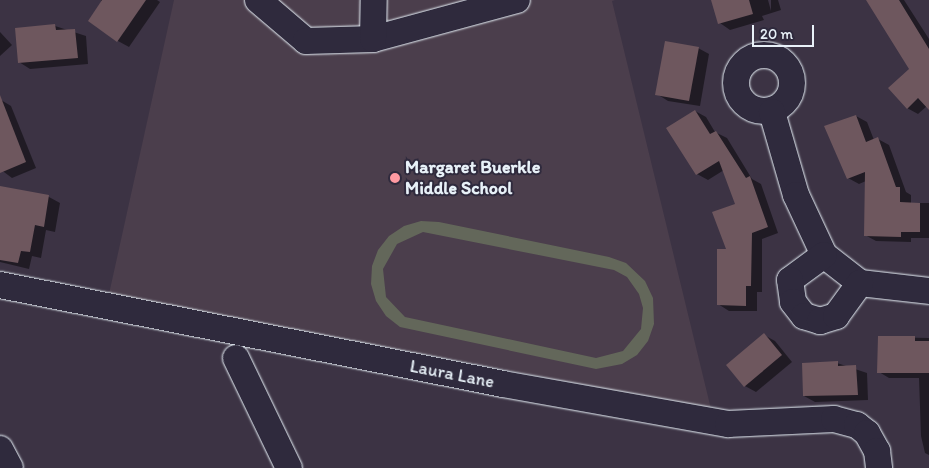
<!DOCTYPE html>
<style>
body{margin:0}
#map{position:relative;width:929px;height:468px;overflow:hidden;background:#3c3344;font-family:Itim,sans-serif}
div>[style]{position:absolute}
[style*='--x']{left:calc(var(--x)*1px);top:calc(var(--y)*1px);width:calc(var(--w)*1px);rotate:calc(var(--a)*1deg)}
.built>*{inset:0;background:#4b3e4c}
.green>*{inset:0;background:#63675a}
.shadow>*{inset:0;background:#0007}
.building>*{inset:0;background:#6e575e}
.roads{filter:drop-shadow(0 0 1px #e8f1f8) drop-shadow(0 0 1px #e8f1f8)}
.minor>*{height:26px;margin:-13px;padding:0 13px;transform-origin:13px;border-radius:13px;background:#2f2a3d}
.minor>.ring{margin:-13px;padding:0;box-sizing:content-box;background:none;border:26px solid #2f2a3d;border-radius:50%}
.dots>*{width:14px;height:14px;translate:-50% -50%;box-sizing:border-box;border:2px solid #2f2a3d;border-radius:50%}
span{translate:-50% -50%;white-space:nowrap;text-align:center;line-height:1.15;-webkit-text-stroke:4px #2f2a3d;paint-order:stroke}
.poi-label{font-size:18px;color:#e8f1f8;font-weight:700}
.left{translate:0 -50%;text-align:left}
.street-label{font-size:18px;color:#e8f1f8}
.scale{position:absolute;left:752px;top:25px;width:62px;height:22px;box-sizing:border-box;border:2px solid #e8f1f8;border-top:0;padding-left:6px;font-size:15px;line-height:18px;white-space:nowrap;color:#e8f1f8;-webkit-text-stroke:4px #2f2a3d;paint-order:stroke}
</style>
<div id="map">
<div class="built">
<i style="clip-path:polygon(174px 0,615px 0,612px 1px,711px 409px,109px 294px)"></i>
</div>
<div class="green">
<i style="clip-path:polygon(evenodd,421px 221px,439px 222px,609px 257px,626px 263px,645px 281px,653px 298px,654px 324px,648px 341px,637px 355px,622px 364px,596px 369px,400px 327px,386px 316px,376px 301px,371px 284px,372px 266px,378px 250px,389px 236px,404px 226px,421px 221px,423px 232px,614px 270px,627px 277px,639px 294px,643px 308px,641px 329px,623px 351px,596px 358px,405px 317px,386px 297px,383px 269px,397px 244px,423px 232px)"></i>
</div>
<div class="shadow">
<i style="clip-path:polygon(101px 0,157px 0,160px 2px,129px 47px,118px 41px)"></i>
<i style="clip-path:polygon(713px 0,768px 0,771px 11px,771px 0,778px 0,781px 10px,762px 16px,764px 20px,730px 30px,720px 23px)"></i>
<i style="clip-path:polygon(868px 0,904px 0,929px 39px,929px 108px,927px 106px,918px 114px,907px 108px,911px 69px)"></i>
<i style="clip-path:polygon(55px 26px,86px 36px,88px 64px,30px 69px,19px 62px)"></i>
<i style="clip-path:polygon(0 32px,12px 45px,0 56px)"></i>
<i style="clip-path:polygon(698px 48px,709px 54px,700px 106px,668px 101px,657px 94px)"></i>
<i style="clip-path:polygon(1px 100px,11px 106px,36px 168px,12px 178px,0 169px)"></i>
<i style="clip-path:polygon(695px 111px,706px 117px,715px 132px,727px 138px,752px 179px,761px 184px,778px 233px,762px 239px,762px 292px,757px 292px,757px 311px,729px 311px,718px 304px,736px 205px,724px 170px,708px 180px,697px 174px)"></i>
<i style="clip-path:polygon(856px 116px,867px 122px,874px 140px,878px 139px,889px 145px,906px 192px,911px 195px,911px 203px,929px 203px,929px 238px,911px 238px,911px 242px,876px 241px,865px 235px,866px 181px,859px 184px,848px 178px)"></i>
<i style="clip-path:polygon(0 188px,49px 197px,60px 203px,55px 232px,46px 230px,41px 258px,32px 256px,29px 269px,0 262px)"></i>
<i style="clip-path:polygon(764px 335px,775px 341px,792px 362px,756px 392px,745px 386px)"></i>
<i style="clip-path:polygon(879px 337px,929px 338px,929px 455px,925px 453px,921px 436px,919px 378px,889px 378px,879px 372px)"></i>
<i style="clip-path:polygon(837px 363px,867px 373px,868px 400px,815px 402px,804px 396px)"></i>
</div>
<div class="building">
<i style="clip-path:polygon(102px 0,146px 0,117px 42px,88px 21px)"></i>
<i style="clip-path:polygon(711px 0,749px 0,753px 14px,718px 24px)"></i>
<i style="clip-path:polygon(866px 0,899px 0,929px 49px,929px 110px,918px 98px,907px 109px,888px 88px,909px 69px)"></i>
<i style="clip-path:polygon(55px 24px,56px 30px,75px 29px,78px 58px,18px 63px,15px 28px)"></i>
<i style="clip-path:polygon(665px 41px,699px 47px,689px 101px,655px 95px)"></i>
<i style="clip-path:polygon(0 95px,26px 162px,0 173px)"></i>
<i style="clip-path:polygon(695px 110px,710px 134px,716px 131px,746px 178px,750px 176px,768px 227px,752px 233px,751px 286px,746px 286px,746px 306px,717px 305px,717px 249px,726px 249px,712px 212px,735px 204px,719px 161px,696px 175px,666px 128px)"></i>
<i style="clip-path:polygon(856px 115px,866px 142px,878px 137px,896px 187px,900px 187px,900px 202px,920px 203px,920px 232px,901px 232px,901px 237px,864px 236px,865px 172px,847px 179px,824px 126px)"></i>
<i style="clip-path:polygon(0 186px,49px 195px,44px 227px,35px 225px,30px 252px,21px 251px,18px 263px,0 260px)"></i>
<i style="clip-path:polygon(764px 333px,782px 355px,744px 387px,726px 365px)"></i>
<i style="clip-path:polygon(878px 336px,915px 336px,915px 341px,929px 341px,929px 373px,877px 373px)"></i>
<i style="clip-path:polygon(838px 361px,838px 366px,856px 365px,858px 395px,803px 396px,802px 363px)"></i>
</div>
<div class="roads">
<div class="minor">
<i style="--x:258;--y:0;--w:63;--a:40.5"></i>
<i style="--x:306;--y:41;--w:67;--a:-1.7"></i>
<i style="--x:373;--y:39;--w:149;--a:-15.2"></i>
<i style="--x:373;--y:39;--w:39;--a:-89"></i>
<i class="ring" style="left:736px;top:55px;width:30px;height:30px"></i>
<i style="--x:772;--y:112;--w:86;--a:73.9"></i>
<i style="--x:796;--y:195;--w:66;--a:65"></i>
<i style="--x:824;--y:255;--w:46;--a:37.9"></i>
<i style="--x:860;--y:283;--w:69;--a:6.6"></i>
<i style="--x:824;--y:255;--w:42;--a:143.7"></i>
<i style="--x:790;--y:280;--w:22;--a:82"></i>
<i style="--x:793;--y:302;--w:18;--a:52"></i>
<i style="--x:804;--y:316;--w:17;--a:17"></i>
<i style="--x:820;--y:321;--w:17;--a:-17"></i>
<i style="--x:836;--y:316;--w:41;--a:-54"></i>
<i style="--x:0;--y:285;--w:513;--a:11.13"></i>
<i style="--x:503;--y:384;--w:229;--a:10.1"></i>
<i style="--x:728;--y:424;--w:106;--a:-2.7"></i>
<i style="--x:834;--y:419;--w:24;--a:15"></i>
<i style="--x:857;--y:425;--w:13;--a:39"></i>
<i style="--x:867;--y:433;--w:21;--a:61"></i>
<i style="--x:877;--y:451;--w:17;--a:83"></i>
<i style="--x:236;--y:358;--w:122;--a:64.3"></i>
<i style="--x:0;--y:449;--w:21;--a:62"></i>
</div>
</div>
<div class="dots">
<i style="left:395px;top:178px;background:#ff9aa2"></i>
</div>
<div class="poi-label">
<span class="left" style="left:405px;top:178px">Margaret Buerkle<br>Middle School</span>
</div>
<div class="street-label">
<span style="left:452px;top:374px;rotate:11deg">Laura Lane</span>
</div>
<div class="scale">20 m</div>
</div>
